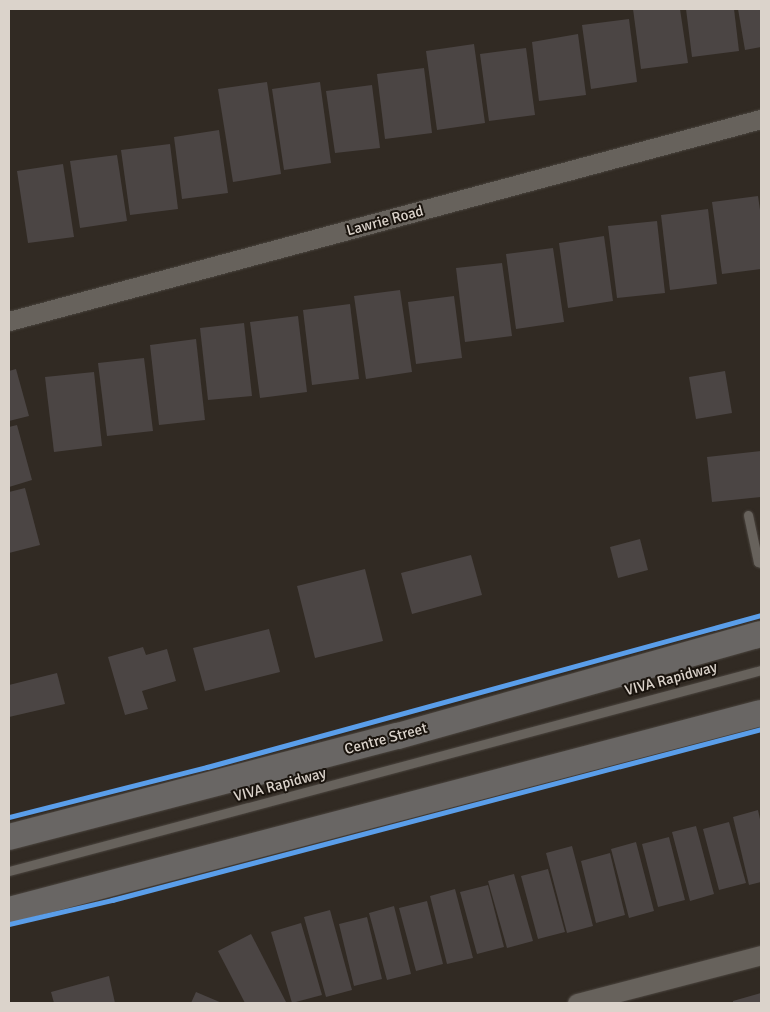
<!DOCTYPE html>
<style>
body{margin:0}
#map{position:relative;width:770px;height:1012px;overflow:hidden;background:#312a23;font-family:Signika,sans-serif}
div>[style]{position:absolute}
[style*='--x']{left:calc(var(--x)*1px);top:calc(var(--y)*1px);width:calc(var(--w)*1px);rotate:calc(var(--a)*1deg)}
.building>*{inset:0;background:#4b4544}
.roads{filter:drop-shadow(0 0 1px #4b453f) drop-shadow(0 0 1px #4b453f)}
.lane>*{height:9px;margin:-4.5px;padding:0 4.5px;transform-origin:4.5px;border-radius:4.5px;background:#67625c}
.street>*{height:19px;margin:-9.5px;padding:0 9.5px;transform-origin:9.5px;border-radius:9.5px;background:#67625c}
.secondary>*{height:26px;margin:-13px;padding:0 13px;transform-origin:13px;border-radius:13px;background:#696664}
.cycleway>*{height:5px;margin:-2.5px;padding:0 2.5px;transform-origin:2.5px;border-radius:2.5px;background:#5a9eea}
span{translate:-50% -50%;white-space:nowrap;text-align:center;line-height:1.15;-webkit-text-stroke:4px #1a140e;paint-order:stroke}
.street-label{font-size:15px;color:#dbd3cb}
.frame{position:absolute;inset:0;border:10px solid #dbd3cb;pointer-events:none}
</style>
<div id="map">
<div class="building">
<i style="clip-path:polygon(633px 9px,680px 9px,688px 63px,641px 69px)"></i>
<i style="clip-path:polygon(686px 9px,734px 9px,739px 51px,692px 57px)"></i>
<i style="clip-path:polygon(738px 9px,761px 9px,761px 47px,745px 50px)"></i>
<i style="clip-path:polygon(629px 19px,637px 82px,591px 89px,582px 25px)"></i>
<i style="clip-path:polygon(578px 34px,586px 95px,539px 101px,532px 42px)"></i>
<i style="clip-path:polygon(474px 44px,485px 123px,437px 130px,426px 51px)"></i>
<i style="clip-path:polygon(526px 48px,535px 115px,489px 121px,480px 54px)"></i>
<i style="clip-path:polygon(424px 68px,432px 133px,385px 139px,377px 74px)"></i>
<i style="clip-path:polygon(267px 82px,281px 174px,233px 182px,218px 89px)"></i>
<i style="clip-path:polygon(320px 82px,331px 163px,284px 170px,272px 89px)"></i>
<i style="clip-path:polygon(372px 85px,380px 148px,335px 153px,326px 91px)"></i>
<i style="clip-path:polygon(219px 130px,228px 193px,182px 199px,174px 137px)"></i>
<i style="clip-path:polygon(170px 144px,178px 209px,130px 215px,121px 150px)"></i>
<i style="clip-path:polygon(117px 155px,127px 221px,80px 228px,70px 161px)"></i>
<i style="clip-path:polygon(63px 164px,74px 237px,28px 243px,17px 171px)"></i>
<i style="clip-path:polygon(758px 196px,761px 217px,761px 269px,722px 274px,712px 202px)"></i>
<i style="clip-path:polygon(708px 209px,717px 284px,670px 290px,661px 215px)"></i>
<i style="clip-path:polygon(657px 221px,665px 293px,617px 298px,608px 226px)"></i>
<i style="clip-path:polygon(604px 236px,613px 301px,568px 308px,559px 243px)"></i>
<i style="clip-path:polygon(553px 248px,564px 322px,516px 329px,506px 254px)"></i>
<i style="clip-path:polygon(502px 263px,512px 336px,465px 342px,456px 268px)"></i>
<i style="clip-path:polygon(400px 290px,412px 372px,366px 379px,354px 296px)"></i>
<i style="clip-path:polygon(454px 296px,462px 358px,416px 364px,408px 302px)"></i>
<i style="clip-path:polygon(350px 304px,359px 379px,312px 385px,303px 310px)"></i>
<i style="clip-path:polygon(298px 316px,307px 392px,260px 398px,250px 322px)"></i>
<i style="clip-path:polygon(244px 323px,252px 396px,208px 400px,200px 328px)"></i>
<i style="clip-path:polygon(196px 339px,205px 420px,159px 425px,150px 345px)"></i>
<i style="clip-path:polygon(144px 358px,153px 431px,107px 436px,98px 363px)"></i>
<i style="clip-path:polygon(16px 369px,29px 416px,9px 421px,9px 371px)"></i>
<i style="clip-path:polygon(725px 371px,732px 413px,696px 419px,689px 377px)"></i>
<i style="clip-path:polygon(94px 372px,102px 446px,54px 452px,45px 377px)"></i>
<i style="clip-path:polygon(17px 425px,32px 480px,9px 487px,9px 427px)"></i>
<i style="clip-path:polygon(761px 451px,761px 497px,712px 502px,707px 457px)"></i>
<i style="clip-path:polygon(25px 488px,40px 545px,9px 553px,9px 492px)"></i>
<i style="clip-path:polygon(640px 539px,648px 570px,618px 578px,610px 547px)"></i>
<i style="clip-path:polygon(471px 555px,482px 595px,412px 614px,401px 573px)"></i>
<i style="clip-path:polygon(365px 569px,383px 641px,315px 658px,297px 586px)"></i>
<i style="clip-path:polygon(269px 629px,280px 672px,205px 691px,193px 648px)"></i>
<i style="clip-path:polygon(143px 647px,146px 655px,167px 649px,176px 681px,142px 691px,148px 709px,125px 715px,108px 657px)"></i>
<i style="clip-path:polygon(57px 673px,65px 704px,9px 717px,9px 685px)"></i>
<i style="clip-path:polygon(758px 810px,761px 824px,761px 882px,749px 885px,733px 817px)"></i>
<i style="clip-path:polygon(729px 822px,746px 883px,719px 890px,703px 829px)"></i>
<i style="clip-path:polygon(696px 826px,714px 894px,690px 901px,672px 832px)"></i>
<i style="clip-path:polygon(669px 837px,685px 900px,658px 907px,642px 844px)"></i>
<i style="clip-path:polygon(636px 842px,654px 911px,629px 918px,611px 849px)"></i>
<i style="clip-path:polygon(572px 846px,593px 926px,567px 933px,546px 853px)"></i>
<i style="clip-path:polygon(610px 853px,625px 915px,596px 923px,581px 861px)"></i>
<i style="clip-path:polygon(548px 869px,565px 932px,538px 939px,521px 876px)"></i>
<i style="clip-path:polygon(514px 874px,533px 941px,507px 948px,488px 881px)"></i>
<i style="clip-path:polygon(488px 885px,504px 947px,477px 954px,460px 892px)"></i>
<i style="clip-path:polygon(455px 889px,473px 958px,447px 964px,430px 896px)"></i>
<i style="clip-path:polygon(427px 901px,443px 964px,416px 971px,399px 908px)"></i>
<i style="clip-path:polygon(394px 906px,411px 974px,387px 980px,369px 913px)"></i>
<i style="clip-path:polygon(330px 910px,352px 990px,326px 997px,304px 917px)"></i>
<i style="clip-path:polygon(367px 917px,382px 979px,354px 986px,339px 924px)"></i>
<i style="clip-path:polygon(301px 923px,322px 995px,292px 1003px,271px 932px)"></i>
<i style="clip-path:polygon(251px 934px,286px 1002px,283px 1003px,245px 1003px,218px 951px)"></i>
<i style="clip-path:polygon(109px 976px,115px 1003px,54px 1003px,51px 992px)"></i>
<i style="clip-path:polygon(196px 992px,222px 1003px,191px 1003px)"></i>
<i style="clip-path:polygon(761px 993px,761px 1003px,733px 1003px,733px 1001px)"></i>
</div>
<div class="roads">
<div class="lane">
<i style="--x:748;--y:515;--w:48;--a:78"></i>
<i style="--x:758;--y:562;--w:3;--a:18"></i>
<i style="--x:9;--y:871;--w:778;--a:-14.96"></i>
</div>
<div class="street">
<i style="--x:9;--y:321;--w:779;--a:-15.04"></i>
<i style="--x:577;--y:1003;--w:190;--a:-14.6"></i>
</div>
<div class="secondary">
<i style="--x:9;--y:837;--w:402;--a:-14.6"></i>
<i style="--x:398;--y:736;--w:377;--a:-15.7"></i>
<i style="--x:9;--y:910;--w:777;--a:-14.68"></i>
</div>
</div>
<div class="cycleway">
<i style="--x:9;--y:817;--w:204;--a:-14.2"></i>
<i style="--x:207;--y:767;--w:574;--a:-15.34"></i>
<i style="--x:9;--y:924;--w:106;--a:-13.1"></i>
<i style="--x:112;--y:900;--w:671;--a:-14.76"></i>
</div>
<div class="street-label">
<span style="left:385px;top:221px;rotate:-15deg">Lawrie Road</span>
<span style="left:671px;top:679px;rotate:-15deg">VIVA Rapidway</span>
<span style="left:386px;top:739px;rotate:-15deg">Centre Street</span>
<span style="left:280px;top:785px;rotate:-15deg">VIVA Rapidway</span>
</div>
<div class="frame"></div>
</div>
